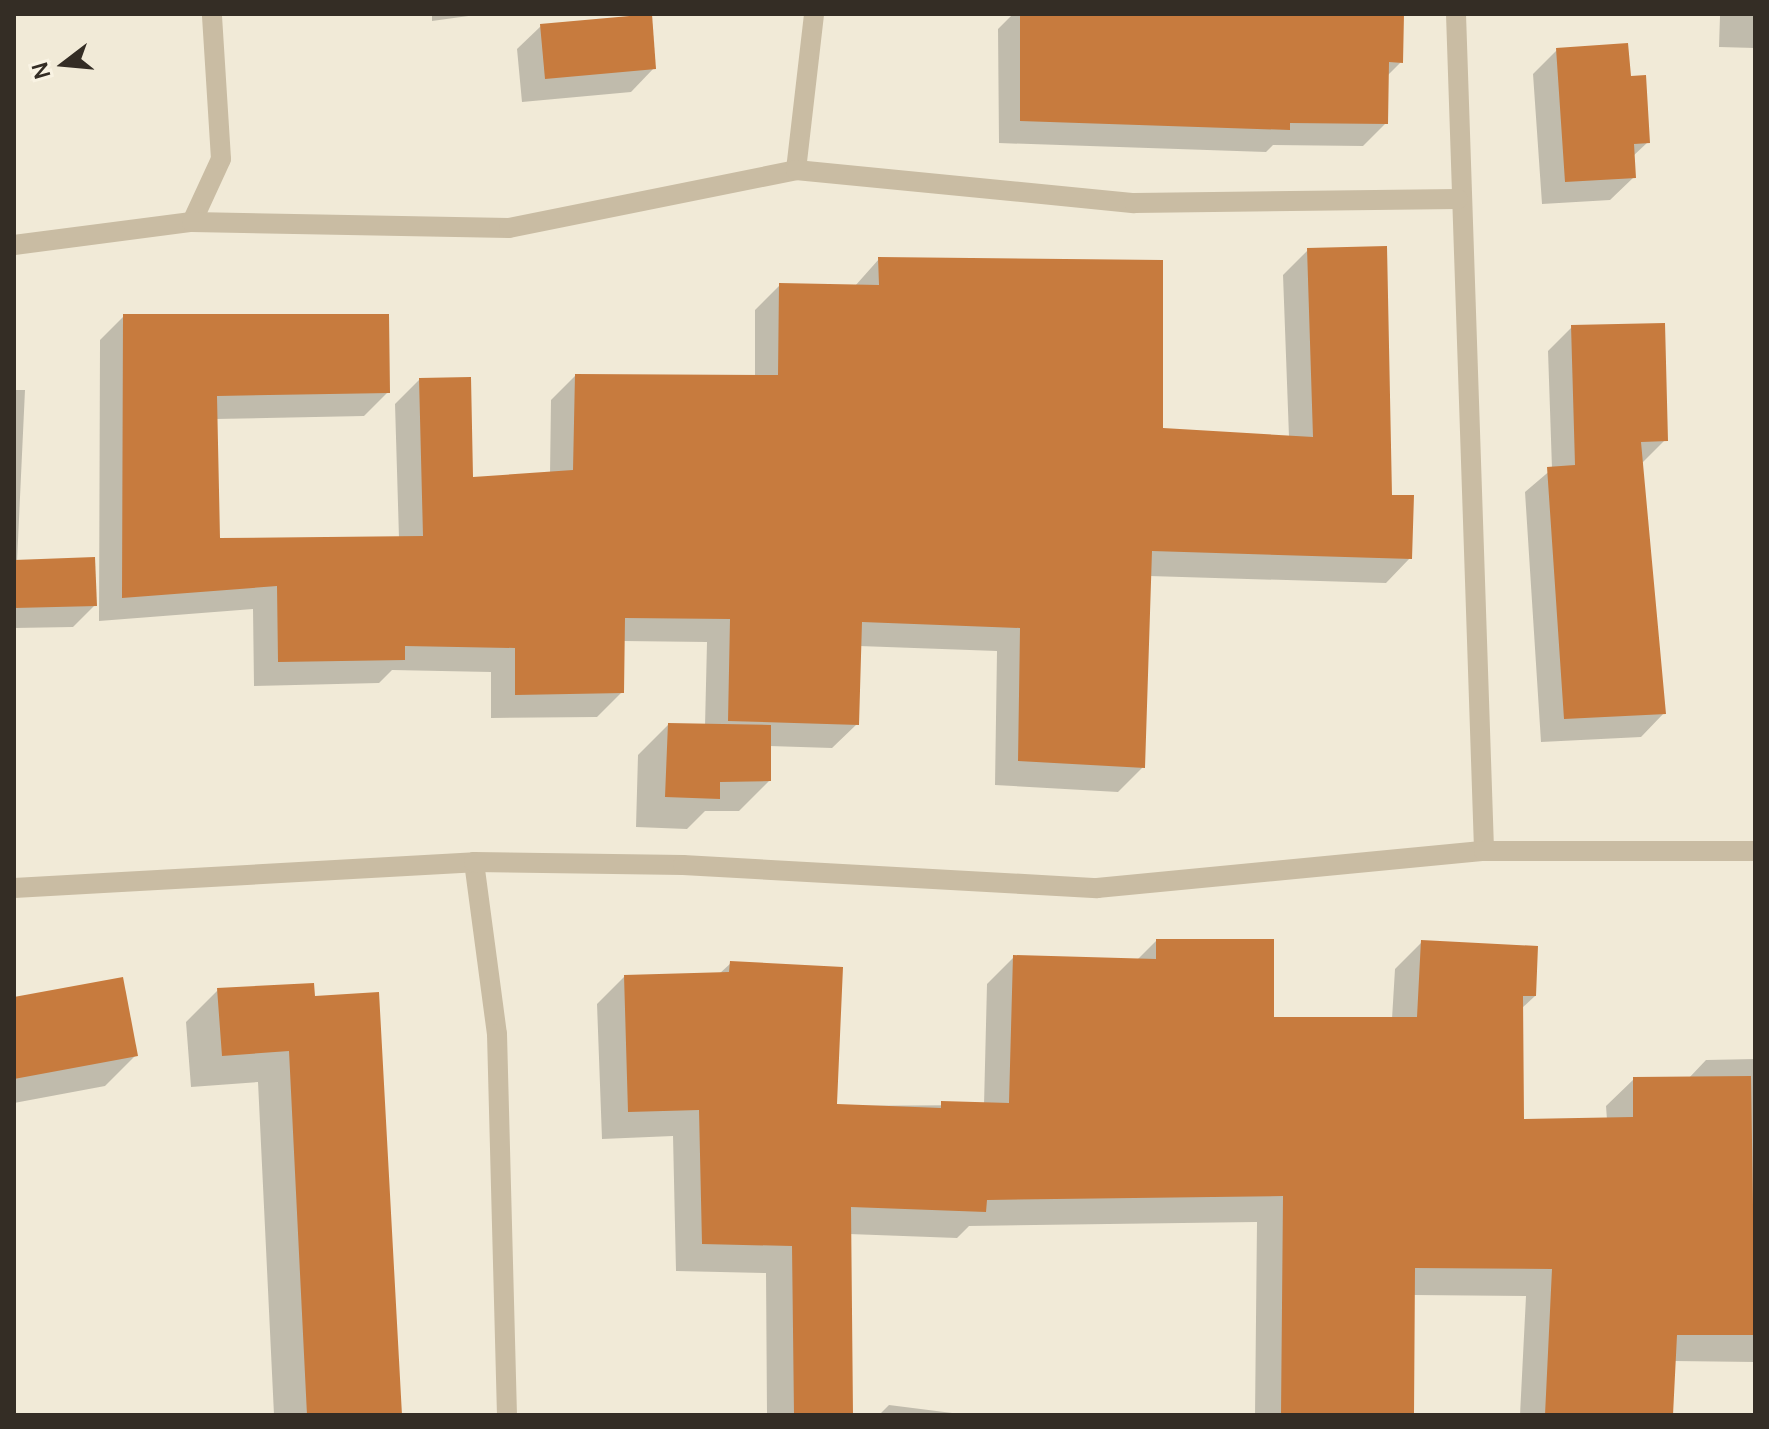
<!DOCTYPE html>
<style>
body{margin:0}
#map{position:relative;width:1769px;height:1429px;overflow:hidden;background:#f1ead7;font-family:Manrope,sans-serif}
div>[style]{position:absolute}
[style*='--x']{left:calc(var(--x)*1px);top:calc(var(--y)*1px);width:calc(var(--w)*1px);rotate:calc(var(--a)*1deg)}
.shadow>*{inset:0;background:#0003}
.building>*{inset:0;background:#c77b3e}
.minor>*{height:20px;margin:-10px;padding:0 10px;transform-origin:10px;border-radius:10px;background:#c9bca3}
span{translate:-50% -50%;white-space:nowrap;text-align:center;line-height:1.15;-webkit-text-stroke:6px #f9f3e3;paint-order:stroke}
.frame{position:absolute;inset:0;border:16px solid #342d25;pointer-events:none}
.north{position:absolute;left:24px;top:24px;width:80px;height:80px;-webkit-text-stroke:6px #f9f3e3;paint-order:stroke;rotate:254deg;font-size:22px;font-weight:700;line-height:32px;text-align:center;color:#342d25}
.north::after{content:'';display:block;margin:auto;width:28px;height:36px;background:#342d25;clip-path:polygon(50% 0,100% 100%,50% 72%,0 100%)}
</style>
<div id="map">
<div class="shadow">
<i style="clip-path:polygon(432px 14px,483px 14px,432px 21px)"></i>
<i style="clip-path:polygon(1013px 14px,1402px 14px,1401px 62px,1387px 76px,1386px 123px,1363px 146px,1273px 145px,1266px 152px,999px 143px,998px 29px)"></i>
<i style="clip-path:polygon(1755px 14px,1755px 48px,1719px 47px,1720px 16px,1705px 16px)"></i>
<i style="clip-path:polygon(541px 26px,654px 68px,631px 92px,522px 102px,517px 49px)"></i>
<i style="clip-path:polygon(1557px 50px,1629px 78px,1648px 142px,1632px 157px,1634px 177px,1610px 200px,1542px 204px,1533px 74px)"></i>
<i style="clip-path:polygon(1308px 250px,1410px 558px,1386px 583px,1149px 576px,1143px 767px,1118px 792px,995px 785px,997px 651px,859px 646px,857px 724px,832px 748px,769px 746px,769px 781px,739px 811px,705px 811px,687px 829px,636px 827px,638px 755px,668px 725px,705px 726px,707px 642px,623px 641px,622px 692px,597px 717px,491px 718px,491px 672px,392px 670px,379px 683px,254px 686px,253px 609px,99px 621px,100px 340px,124px 316px,388px 392px,364px 416px,215px 419px,218px 540px,399px 538px,395px 404px,419px 380px,472px 479px,550px 474px,551px 400px,575px 376px,755px 377px,755px 310px,780px 285px,855px 286px,879px 259px,1161px 430px,1289px 437px,1283px 275px)"></i>
<i style="clip-path:polygon(1572px 327px,1665px 440px,1641px 464px,1664px 713px,1641px 737px,1541px 742px,1525px 492px,1552px 469px,1548px 351px)"></i>
<i style="clip-path:polygon(14px 390px,25px 390px,17px 562px,95px 605px,73px 627px,14px 628px)"></i>
<i style="clip-path:polygon(1156px 941px,1272px 1019px,1392px 1019px,1395px 969px,1422px 942px,1535px 996px,1521px 1009px,1522px 1121px,1607px 1120px,1606px 1106px,1634px 1079px,1688px 1079px,1706px 1060px,1755px 1059px,1755px 1362px,1674px 1361px,1671px 1415px,1520px 1415px,1526px 1296px,1413px 1295px,1412px 1415px,1255px 1415px,1257px 1222px,969px 1226px,957px 1238px,849px 1234px,851px 1415px,767px 1415px,766px 1273px,676px 1271px,673px 1136px,602px 1139px,597px 1004px,624px 977px,719px 974px,731px 963px,835px 1106px,984px 1105px,987px 984px,1014px 957px,1137px 960px)"></i>
<i style="clip-path:polygon(218px 990px,313px 998px,401px 1415px,274px 1415px,258px 1082px,191px 1087px,186px 1022px)"></i>
<i style="clip-path:polygon(14px 999px,136px 1055px,105px 1086px,14px 1103px)"></i>
<i style="clip-path:polygon(889px 1405px,968px 1415px,879px 1415px)"></i>
</div>
<div class="building">
<i style="clip-path:polygon(652px 14px,656px 69px,545px 79px,540px 24px)"></i>
<i style="clip-path:polygon(1020px 14px,1404px 14px,1403px 63px,1389px 62px,1388px 124px,1290px 123px,1290px 130px,1020px 121px)"></i>
<i style="clip-path:polygon(1628px 43px,1631px 76px,1646px 75px,1650px 143px,1634px 144px,1636px 178px,1565px 182px,1556px 48px)"></i>
<i style="clip-path:polygon(1387px 246px,1392px 495px,1414px 495px,1412px 559px,1152px 551px,1145px 768px,1018px 761px,1020px 628px,862px 622px,859px 725px,728px 721px,730px 619px,625px 618px,624px 693px,515px 695px,515px 648px,405px 646px,405px 660px,278px 662px,277px 586px,122px 598px,123px 314px,389px 314px,390px 393px,217px 396px,220px 538px,423px 536px,419px 378px,471px 377px,473px 477px,573px 470px,575px 374px,778px 375px,779px 283px,879px 285px,878px 257px,1163px 260px,1163px 428px,1313px 437px,1307px 248px)"></i>
<i style="clip-path:polygon(1665px 323px,1668px 441px,1641px 442px,1666px 714px,1564px 719px,1547px 467px,1575px 465px,1571px 325px)"></i>
<i style="clip-path:polygon(95px 557px,97px 606px,14px 608px,14px 560px)"></i>
<i style="clip-path:polygon(668px 723px,771px 725px,771px 781px,720px 782px,720px 799px,665px 797px)"></i>
<i style="clip-path:polygon(1156px 939px,1274px 939px,1274px 1017px,1417px 1017px,1421px 940px,1538px 946px,1536px 996px,1523px 996px,1524px 1119px,1633px 1117px,1633px 1077px,1751px 1076px,1755px 1335px,1677px 1335px,1673px 1415px,1545px 1415px,1552px 1269px,1415px 1268px,1414px 1415px,1281px 1415px,1283px 1196px,987px 1200px,986px 1212px,851px 1207px,853px 1415px,794px 1415px,792px 1246px,702px 1244px,699px 1110px,628px 1112px,624px 975px,729px 972px,730px 961px,843px 967px,837px 1104px,941px 1108px,941px 1101px,1009px 1103px,1013px 955px,1156px 959px)"></i>
<i style="clip-path:polygon(123px 977px,138px 1056px,14px 1079px,14px 997px)"></i>
<i style="clip-path:polygon(314px 983px,315px 996px,379px 992px,402px 1415px,307px 1415px,289px 1051px,222px 1056px,217px 988px)"></i>
</div>
<div class="minor">
<i style="--x:1456;--y:14;--w:837;--a:88.08"></i>
<i style="--x:796;--y:170;--w:157;--a:-83.4"></i>
<i style="--x:192;--y:222;--w:69;--a:-65.3"></i>
<i style="--x:221;--y:159;--w:145;--a:-93.6"></i>
<i style="--x:14;--y:245;--w:179;--a:-7.4"></i>
<i style="--x:192;--y:222;--w:317;--a:1.1"></i>
<i style="--x:509;--y:228;--w:293;--a:-11.4"></i>
<i style="--x:796;--y:170;--w:340;--a:5.6"></i>
<i style="--x:1134;--y:203;--w:324;--a:-0.7"></i>
<i style="--x:474;--y:862;--w:174;--a:82.4"></i>
<i style="--x:497;--y:1034;--w:381;--a:88.5"></i>
<i style="--x:14;--y:888;--w:461;--a:-3.2"></i>
<i style="--x:474;--y:862;--w:209;--a:0.8"></i>
<i style="--x:683;--y:865;--w:415;--a:3.2"></i>
<i style="--x:1097;--y:888;--w:389;--a:-5.5"></i>
<i style="--x:1484;--y:851;--w:271;--a:0"></i>
</div>
<div class="frame"></div>
<div class="north">N</div>
</div>
